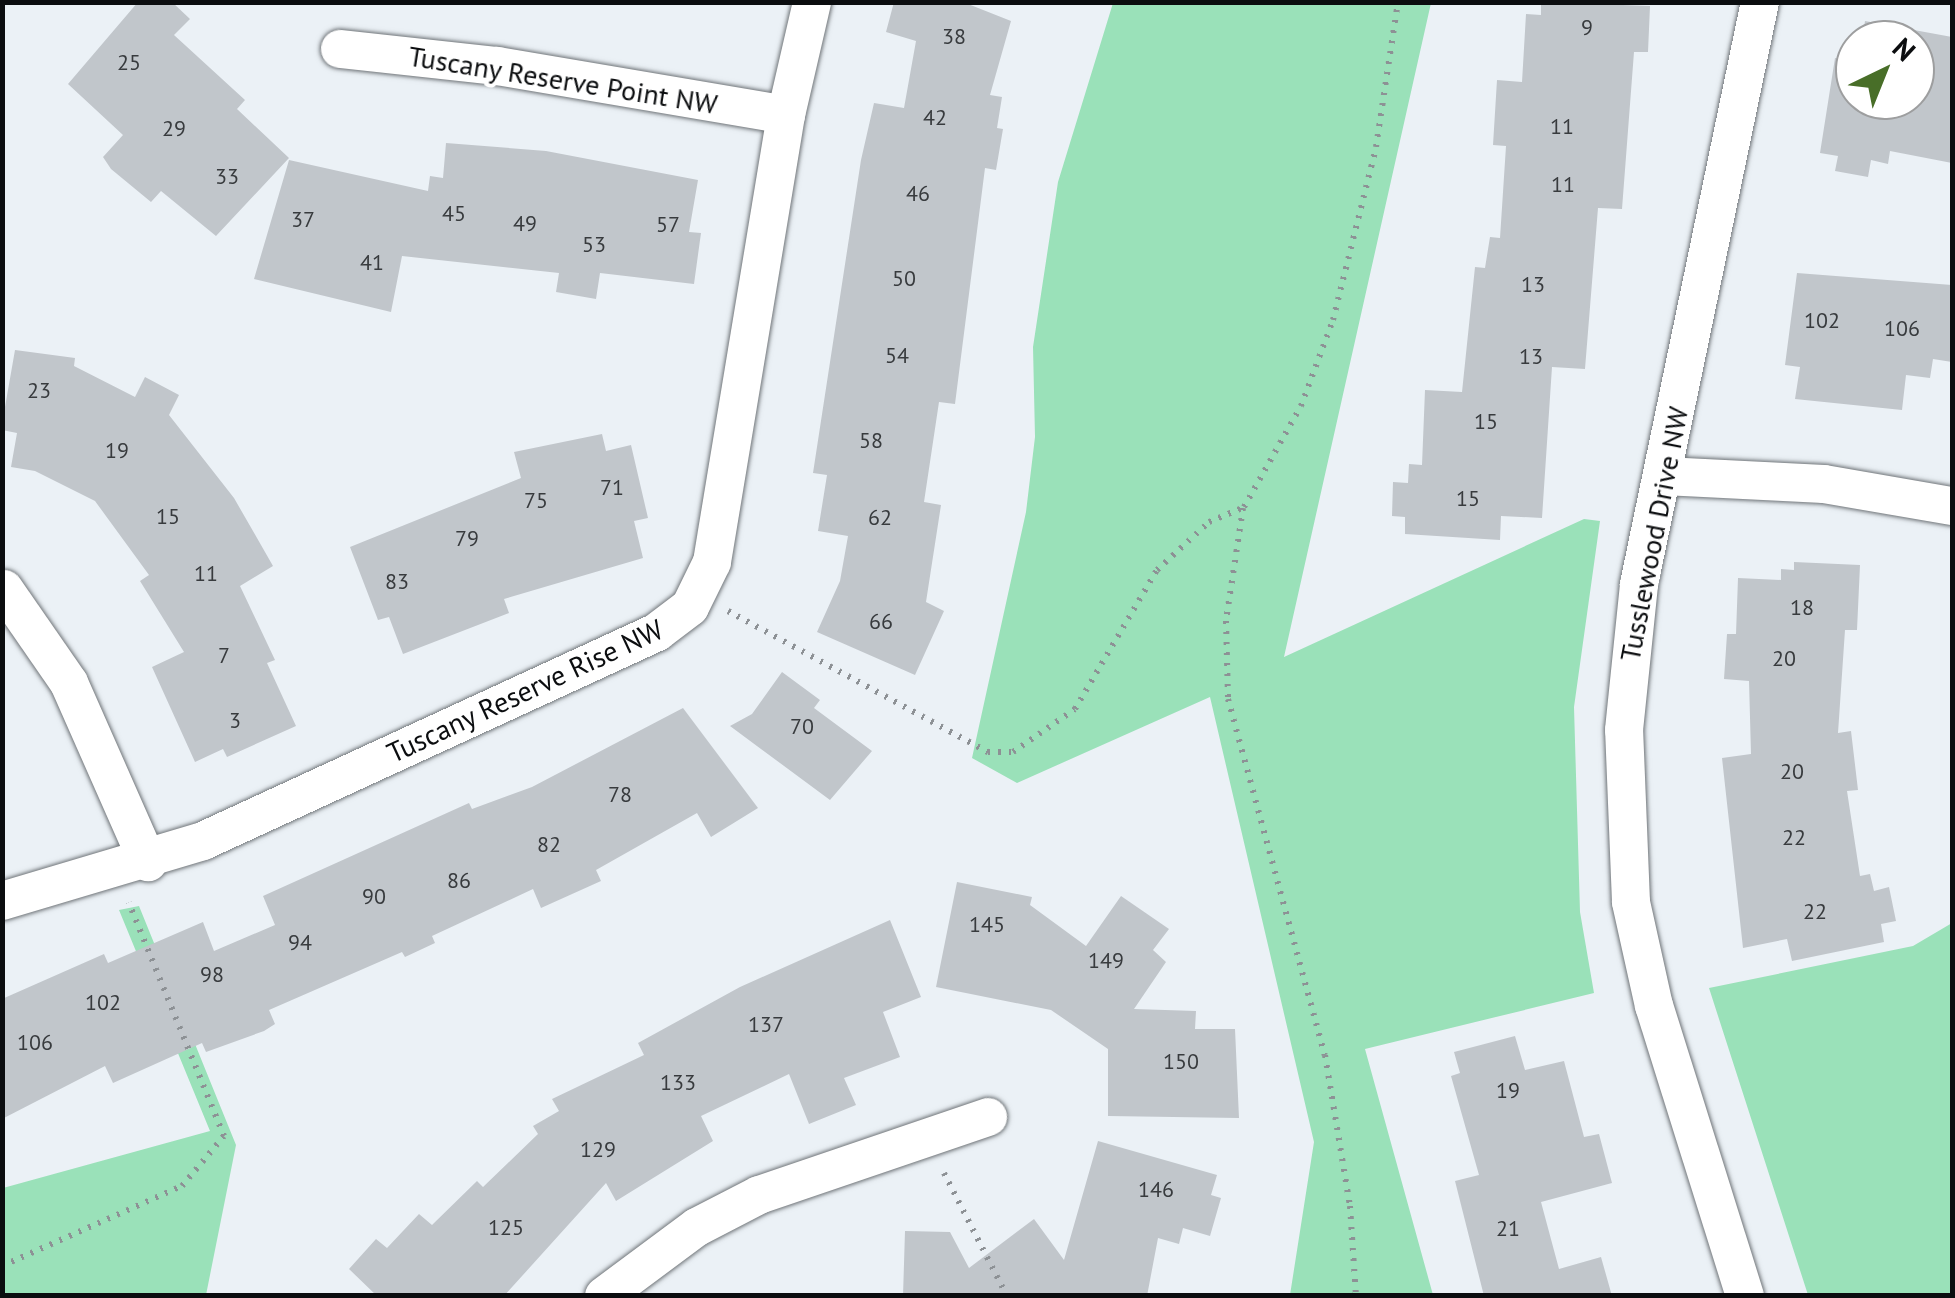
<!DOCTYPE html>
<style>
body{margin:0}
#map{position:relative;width:1955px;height:1298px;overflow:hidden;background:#ebf1f6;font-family:"PT Sans",sans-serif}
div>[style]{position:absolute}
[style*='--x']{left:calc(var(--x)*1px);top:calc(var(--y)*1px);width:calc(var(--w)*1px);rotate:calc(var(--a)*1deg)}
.green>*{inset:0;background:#9ae1b9}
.building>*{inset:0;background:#c1c6cb}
.path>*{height:6px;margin-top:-3px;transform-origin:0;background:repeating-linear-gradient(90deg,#8d9195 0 2.5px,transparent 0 10.5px)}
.roads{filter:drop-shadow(0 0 2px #707579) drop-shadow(0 0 2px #707579)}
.street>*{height:38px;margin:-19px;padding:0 19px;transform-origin:19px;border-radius:19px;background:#fff}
span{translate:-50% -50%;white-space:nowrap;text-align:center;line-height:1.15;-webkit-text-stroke:8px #fff;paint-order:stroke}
.number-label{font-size:22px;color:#383b3e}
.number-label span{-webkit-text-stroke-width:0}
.street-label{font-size:28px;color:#0b0d0f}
.frame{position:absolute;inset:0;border:5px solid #0b0d0f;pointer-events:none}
.north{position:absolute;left:1835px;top:20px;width:100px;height:100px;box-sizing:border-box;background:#fff;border:2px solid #9d9e9f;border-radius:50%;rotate:43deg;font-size:28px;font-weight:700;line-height:40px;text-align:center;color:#0b0d0f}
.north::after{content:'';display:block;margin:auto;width:35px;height:45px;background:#486e28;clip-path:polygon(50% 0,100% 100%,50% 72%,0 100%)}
</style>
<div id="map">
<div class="green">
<i style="clip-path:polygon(1113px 3px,1431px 3px,1284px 657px,1584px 519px,1600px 521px,1574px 707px,1580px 912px,1594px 993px,1365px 1049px,1433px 1295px,1290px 1295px,1314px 1142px,1210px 697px,1017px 783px,972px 758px,1026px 512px,1035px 437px,1033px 347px,1058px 182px)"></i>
<i style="clip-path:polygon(139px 906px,236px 1145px,206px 1295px,2px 1295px,3px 1188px,210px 1131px,119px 910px)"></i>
<i style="clip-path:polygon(1952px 923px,1952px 1295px,1808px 1295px,1709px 988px,1913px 946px)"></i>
</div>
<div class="building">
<i style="clip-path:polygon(138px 2px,172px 2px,190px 19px,174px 35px,245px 100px,237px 109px,289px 158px,216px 236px,161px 191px,151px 202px,111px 169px,103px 157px,123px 135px,68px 84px)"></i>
<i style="clip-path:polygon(894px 2px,963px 2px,1011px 21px,990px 95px,1002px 97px,997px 128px,1003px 129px,996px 170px,985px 168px,955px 404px,939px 402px,924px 502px,941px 505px,926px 602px,944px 611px,915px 675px,817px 632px,840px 581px,848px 536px,818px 531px,827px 475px,813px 473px,861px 160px,874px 103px,904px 108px,916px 41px,886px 32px)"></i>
<i style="clip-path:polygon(1541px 2px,1650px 6px,1648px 52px,1634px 52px,1622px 209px,1598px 208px,1585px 369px,1552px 367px,1542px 518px,1501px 516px,1500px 540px,1405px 534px,1405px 517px,1392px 516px,1393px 482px,1408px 483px,1409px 464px,1422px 465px,1425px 390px,1462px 392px,1475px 267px,1485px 268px,1490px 237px,1500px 238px,1506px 146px,1493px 145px,1497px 80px,1522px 82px,1526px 14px,1541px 15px)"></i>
<i style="clip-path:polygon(1865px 21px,1952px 37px,1952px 163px,1890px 151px,1888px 164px,1871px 160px,1868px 177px,1835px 171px,1838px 156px,1820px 153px,1835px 58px,1855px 61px,1855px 100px,1915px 100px,1915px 40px,1862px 40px)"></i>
<i style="clip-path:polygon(446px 143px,546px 151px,698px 180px,689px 232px,701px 233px,694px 284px,600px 273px,596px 299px,556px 292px,559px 273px,402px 256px,391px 312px,254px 279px,289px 160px,428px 191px,430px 176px,443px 178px)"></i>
<i style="clip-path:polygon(1797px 273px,1952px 285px,1952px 362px,1933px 359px,1930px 378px,1906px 375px,1902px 410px,1795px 399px,1800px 367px,1785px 365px)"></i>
<i style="clip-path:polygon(15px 350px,75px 358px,74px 366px,135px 397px,145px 377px,179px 395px,169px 415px,234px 498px,273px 566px,240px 586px,275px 660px,267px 663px,296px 726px,227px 757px,223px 749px,195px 762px,152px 667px,184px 652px,140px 581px,149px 575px,95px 501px,35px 471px,11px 467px,17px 433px,2px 430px,2px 424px)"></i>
<i style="clip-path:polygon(602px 434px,606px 451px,631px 445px,648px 518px,634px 521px,643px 558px,504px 599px,509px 613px,403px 654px,389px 617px,378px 620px,350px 547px,521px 478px,514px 452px)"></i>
<i style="clip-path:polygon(1794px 562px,1860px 565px,1857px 630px,1845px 630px,1838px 733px,1851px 731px,1858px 790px,1847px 791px,1860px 876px,1870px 874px,1874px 891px,1889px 887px,1896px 921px,1881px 924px,1884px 942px,1792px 961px,1787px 939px,1743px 948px,1722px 758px,1751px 754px,1749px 681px,1724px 679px,1727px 634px,1736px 634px,1738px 578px,1781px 580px,1781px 569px,1794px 570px)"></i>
<i style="clip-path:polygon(782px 672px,820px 700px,814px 708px,872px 751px,830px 800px,730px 726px,752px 714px)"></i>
<i style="clip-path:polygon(683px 708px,758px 808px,711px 837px,697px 813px,596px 870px,601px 881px,541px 908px,533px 889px,432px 936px,435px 943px,405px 957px,402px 952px,269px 1010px,275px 1024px,264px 1031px,206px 1052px,202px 1043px,113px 1083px,105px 1066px,2px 1119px,2px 999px,104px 954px,108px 963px,203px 922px,214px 951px,275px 925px,263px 896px,469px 803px,472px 809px,532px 787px)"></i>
<i style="clip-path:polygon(957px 882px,1032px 897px,1030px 905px,1086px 946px,1121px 896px,1169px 929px,1153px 950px,1166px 962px,1134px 1009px,1196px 1011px,1195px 1029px,1235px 1029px,1239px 1118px,1108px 1116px,1108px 1049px,1051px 1010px,936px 987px)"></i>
<i style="clip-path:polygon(890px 920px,921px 997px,883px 1012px,900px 1057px,844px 1078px,856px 1105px,809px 1124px,789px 1074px,701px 1116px,713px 1141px,616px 1201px,606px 1183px,504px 1296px,377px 1296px,349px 1269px,376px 1239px,387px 1248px,419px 1214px,432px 1225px,477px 1181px,483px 1187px,538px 1134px,533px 1126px,559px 1111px,552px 1099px,644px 1055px,638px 1043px,740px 987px)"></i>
<i style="clip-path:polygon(1515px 1036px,1525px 1070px,1564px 1061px,1584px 1137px,1599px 1134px,1612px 1183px,1541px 1202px,1559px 1269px,1601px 1257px,1612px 1296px,1484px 1296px,1455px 1181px,1479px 1175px,1451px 1076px,1460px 1073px,1454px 1052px)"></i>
<i style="clip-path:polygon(1098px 1141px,1217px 1175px,1211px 1195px,1221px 1198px,1210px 1236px,1183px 1228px,1179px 1244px,1158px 1238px,1147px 1296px,903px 1296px,905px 1231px,950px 1232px,969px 1268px,1034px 1219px,1064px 1260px)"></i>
</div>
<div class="path">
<i style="--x:1243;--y:508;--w:114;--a:98.6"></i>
<i style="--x:1226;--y:621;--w:78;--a:88.5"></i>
<i style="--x:1228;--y:699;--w:369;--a:74.8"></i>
<i style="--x:1325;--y:1055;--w:153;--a:80.6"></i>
<i style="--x:1350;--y:1206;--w:90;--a:86.2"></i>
<i style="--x:728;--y:611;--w:296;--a:28.5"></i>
<i style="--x:988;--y:752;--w:25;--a:0"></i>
<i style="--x:1013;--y:752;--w:75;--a:-34.7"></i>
<i style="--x:1075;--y:709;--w:161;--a:-59.5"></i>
<i style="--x:1157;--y:570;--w:71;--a:-42.7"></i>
<i style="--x:1209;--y:522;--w:38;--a:-23"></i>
<i style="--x:1244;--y:507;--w:116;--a:-60.6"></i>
<i style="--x:1301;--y:406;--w:92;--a:-69.6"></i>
<i style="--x:1333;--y:320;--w:178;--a:-76"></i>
<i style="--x:1376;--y:147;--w:147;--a:-81.4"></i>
<i style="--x:944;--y:1173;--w:138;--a:62.9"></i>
<i style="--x:2;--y:1266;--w:197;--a:-24"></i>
<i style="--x:182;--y:1186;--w:65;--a:-50"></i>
<i style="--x:224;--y:1136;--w:252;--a:-112.2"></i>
</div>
<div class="roads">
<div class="street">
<i style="--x:340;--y:49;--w:158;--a:6.2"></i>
<i style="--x:497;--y:66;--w:293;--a:9.6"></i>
<i style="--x:1664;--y:476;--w:160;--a:2.9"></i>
<i style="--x:1824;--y:484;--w:130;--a:9.8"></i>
<i style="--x:4;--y:589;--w:114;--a:55.3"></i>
<i style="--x:69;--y:683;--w:196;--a:66.2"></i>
<i style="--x:2;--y:901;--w:210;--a:-16.6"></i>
<i style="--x:203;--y:841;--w:500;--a:-24.7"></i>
<i style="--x:657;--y:632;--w:41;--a:-37.1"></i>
<i style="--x:690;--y:607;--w:50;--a:-63.9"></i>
<i style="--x:712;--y:562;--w:453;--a:-80.6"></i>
<i style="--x:786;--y:115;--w:116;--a:-77"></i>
<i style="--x:604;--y:1296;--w:116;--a:-36.6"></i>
<i style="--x:697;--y:1227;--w:70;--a:-27.3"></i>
<i style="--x:759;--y:1195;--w:242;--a:-18.8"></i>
<i style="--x:1745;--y:1296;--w:304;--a:-107.4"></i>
<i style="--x:1654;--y:1006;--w:107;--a:-102.5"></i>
<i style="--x:1631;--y:902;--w:172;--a:-92.3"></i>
<i style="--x:1624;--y:730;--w:147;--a:-84.1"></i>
<i style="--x:1639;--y:584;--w:594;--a:-78.26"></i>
</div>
</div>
<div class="number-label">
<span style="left:1587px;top:28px">9</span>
<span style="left:954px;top:37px">38</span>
<span style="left:129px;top:63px">25</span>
<span style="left:935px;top:118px">42</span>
<span style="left:1562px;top:127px">11</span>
<span style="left:174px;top:129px">29</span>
<span style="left:227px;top:177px">33</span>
<span style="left:1563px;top:185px">11</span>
<span style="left:918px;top:194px">46</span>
<span style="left:454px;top:214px">45</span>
<span style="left:303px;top:220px">37</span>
<span style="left:525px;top:224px">49</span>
<span style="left:668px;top:225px">57</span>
<span style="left:594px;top:245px">53</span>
<span style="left:372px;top:263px">41</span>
<span style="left:904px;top:279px">50</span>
<span style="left:1533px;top:285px">13</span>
<span style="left:1822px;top:321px">102</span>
<span style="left:1902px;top:329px">106</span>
<span style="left:897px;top:356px">54</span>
<span style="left:1531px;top:357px">13</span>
<span style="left:39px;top:391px">23</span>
<span style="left:1486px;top:422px">15</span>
<span style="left:871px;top:441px">58</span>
<span style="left:117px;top:451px">19</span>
<span style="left:612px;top:488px">71</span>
<span style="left:1468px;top:499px">15</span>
<span style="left:536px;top:501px">75</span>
<span style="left:168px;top:517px">15</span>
<span style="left:880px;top:518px">62</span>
<span style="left:467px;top:539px">79</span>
<span style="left:206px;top:574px">11</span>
<span style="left:397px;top:582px">83</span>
<span style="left:1802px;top:608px">18</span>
<span style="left:881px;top:622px">66</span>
<span style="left:224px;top:656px">7</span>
<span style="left:1784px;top:659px">20</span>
<span style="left:235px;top:721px">3</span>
<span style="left:802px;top:727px">70</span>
<span style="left:1792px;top:772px">20</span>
<span style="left:620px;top:795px">78</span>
<span style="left:1794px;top:838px">22</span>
<span style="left:549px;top:845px">82</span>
<span style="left:459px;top:881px">86</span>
<span style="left:374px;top:897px">90</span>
<span style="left:1815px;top:912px">22</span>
<span style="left:987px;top:925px">145</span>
<span style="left:300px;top:943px">94</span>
<span style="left:1106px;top:961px">149</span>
<span style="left:212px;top:975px">98</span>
<span style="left:103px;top:1003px">102</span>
<span style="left:766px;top:1025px">137</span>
<span style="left:35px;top:1043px">106</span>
<span style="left:1181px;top:1062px">150</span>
<span style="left:678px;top:1083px">133</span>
<span style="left:1508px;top:1091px">19</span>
<span style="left:598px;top:1150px">129</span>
<span style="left:1156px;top:1190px">146</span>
<span style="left:506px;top:1228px">125</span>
<span style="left:1508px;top:1229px">21</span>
</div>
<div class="street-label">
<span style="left:563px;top:80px;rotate:9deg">Tuscany Reserve Point NW</span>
<span style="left:1654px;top:534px;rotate:-79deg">Tusslewood Drive NW</span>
<span style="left:525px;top:691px;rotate:-25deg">Tuscany Reserve Rise NW</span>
</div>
<div class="frame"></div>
<div class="north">N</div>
</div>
